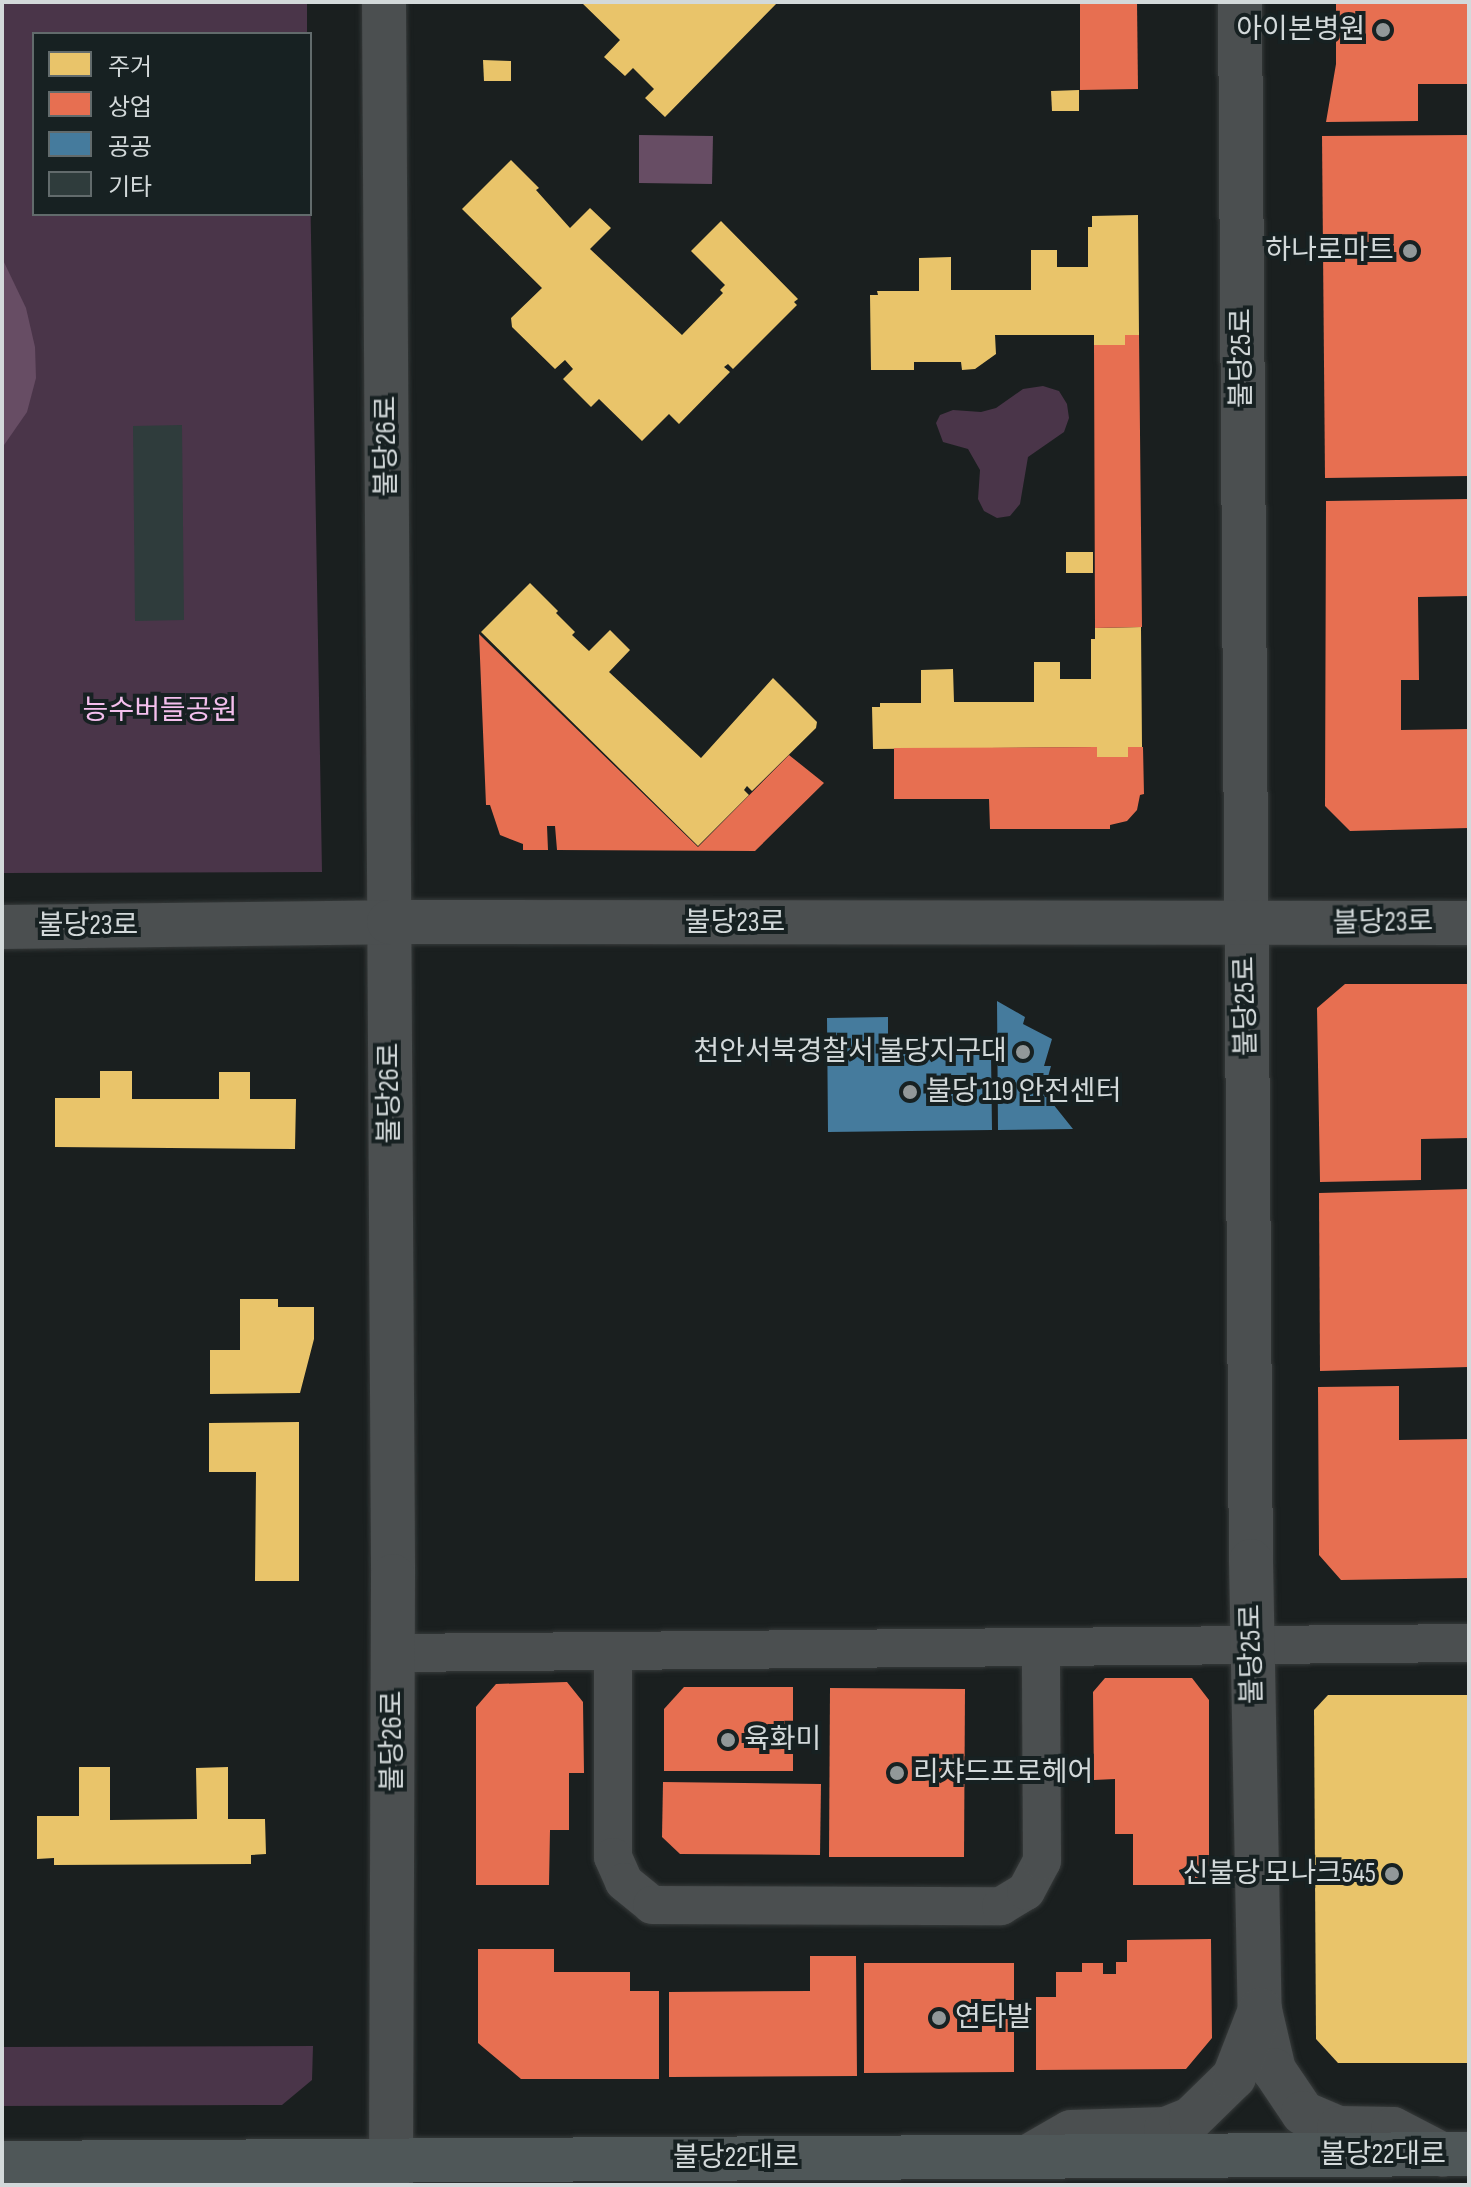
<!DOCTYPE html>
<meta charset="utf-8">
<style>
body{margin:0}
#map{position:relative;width:1471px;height:2187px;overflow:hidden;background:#1a1f1f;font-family:"Sofia Sans Condensed","Noto Sans KR",sans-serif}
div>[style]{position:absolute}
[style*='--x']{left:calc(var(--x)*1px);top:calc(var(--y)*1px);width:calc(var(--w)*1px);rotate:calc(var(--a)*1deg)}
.green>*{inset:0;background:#4a3549}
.water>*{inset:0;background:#674d64}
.homes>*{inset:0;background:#e9c46a}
.shops>*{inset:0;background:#e76f51}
.public>*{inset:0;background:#457b9d}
.building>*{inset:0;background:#2f3c3c}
.roads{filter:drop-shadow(0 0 2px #363a3a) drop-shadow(0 0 2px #363a3a)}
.minor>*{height:38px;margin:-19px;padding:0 19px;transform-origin:19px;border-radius:19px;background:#4b4f50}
.tertiary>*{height:44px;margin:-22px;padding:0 22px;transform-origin:22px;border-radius:22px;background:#4b4f50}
.secondary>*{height:44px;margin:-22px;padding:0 22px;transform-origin:22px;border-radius:22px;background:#4f5758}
.dots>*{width:22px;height:22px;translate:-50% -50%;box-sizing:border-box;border:4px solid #172122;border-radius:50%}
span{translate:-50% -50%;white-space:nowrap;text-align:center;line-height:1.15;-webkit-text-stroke:8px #172122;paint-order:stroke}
.poi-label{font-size:28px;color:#d3d9da}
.right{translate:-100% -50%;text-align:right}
.left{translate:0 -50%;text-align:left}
.street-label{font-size:28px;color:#d3d9da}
.park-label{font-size:28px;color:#f4bfed}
.frame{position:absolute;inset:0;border:4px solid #d3d9da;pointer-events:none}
.legend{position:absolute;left:32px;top:32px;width:280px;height:184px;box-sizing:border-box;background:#172122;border:2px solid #626b6c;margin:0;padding:10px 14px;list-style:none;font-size:24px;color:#d3d9da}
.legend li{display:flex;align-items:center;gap:16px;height:40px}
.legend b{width:40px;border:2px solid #626b6c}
</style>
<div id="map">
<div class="green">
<i style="clip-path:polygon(2px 2px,307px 2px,307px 34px,34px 34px,34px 214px,310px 214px,310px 178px,322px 872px,2px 873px)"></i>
<i style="clip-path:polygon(1043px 386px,1059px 391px,1067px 404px,1069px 418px,1064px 432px,1028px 457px,1020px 504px,1010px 516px,997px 518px,984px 511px,978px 499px,980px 470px,968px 449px,943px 442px,936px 423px,940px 415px,953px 410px,981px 412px,996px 408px,1023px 389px)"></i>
<i style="clip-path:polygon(313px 2046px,312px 2080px,282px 2105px,2px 2106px,2px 2047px)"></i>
</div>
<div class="water">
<i style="clip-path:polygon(639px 135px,713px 136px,712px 184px,639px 183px)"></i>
<i style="clip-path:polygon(2px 258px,26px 308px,35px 347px,36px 378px,27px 412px,2px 448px)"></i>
</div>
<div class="homes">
<i style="clip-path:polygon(581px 2px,778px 2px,665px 117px,645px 98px,654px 89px,633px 68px,625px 76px,604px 57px,620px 40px)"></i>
<i style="clip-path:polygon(483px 60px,511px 61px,511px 81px,484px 81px)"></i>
<i style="clip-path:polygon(1079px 90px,1079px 111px,1052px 111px,1051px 91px)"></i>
<i style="clip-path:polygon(511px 160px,539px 188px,536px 190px,570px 228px,590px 208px,611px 228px,590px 249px,682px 335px,723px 293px,720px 290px,725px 285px,691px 251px,721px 221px,798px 299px,794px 302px,797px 305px,733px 369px,728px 364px,724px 367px,730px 372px,679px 424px,669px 414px,642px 441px,599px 399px,591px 407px,563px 379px,573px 369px,565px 360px,555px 369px,512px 327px,511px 318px,542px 288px,462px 209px)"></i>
<i style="clip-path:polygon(1138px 215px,1139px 335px,1125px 335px,1125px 345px,1094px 345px,1094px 335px,995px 335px,996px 354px,975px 369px,962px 370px,961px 362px,914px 362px,914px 370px,871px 370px,870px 295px,878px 295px,877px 291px,919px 291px,919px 258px,951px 257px,951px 290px,1031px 290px,1031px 250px,1057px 250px,1057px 267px,1088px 267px,1088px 227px,1092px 227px,1092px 216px)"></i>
<i style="clip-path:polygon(1066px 552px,1093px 552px,1093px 573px,1066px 573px)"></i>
<i style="clip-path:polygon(530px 583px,558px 611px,556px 613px,575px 632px,572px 635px,589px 651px,610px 630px,630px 650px,609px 672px,701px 758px,773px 678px,817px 722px,816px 728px,752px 791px,747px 786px,744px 790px,749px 795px,698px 846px,481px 632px)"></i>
<i style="clip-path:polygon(1141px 627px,1142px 747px,1128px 747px,1128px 757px,1097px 757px,1097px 747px,873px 749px,872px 707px,880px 707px,880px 703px,921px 703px,921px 670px,953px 669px,954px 702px,1034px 702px,1034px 662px,1060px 662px,1060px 679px,1091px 679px,1091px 639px,1095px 639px,1095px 628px)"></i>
<i style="clip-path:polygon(100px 1071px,132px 1071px,132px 1099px,219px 1099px,219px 1072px,250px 1072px,250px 1099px,296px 1099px,295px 1149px,55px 1147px,55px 1098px,100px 1098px)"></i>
<i style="clip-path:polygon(240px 1299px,278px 1299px,278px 1307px,314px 1307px,314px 1339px,300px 1393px,210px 1394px,210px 1350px,240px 1350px)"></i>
<i style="clip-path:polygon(299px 1422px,299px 1581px,255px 1581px,256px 1472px,209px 1472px,209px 1423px)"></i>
<i style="clip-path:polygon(1328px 1695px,1469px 1695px,1469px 2063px,1338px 2063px,1316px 2039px,1314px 1710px)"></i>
<i style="clip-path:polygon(79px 1767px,110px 1767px,110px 1820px,197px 1819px,196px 1768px,228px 1767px,228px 1819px,265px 1819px,266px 1854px,251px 1855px,251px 1864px,54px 1865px,54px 1858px,37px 1859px,37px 1816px,79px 1816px)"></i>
</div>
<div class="shops">
<i style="clip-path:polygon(1080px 2px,1137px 2px,1138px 89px,1080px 90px)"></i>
<i style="clip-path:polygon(1336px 2px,1469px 2px,1469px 84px,1418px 84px,1418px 121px,1326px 122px,1336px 64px)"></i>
<i style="clip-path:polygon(1469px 135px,1469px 476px,1325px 478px,1322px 136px)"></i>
<i style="clip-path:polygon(1125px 335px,1139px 335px,1142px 627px,1095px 628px,1094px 345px,1125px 345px)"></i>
<i style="clip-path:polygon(1469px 499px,1469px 596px,1418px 597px,1419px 680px,1401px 680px,1401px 730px,1469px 729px,1469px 828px,1350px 831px,1325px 806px,1326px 501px)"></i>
<i style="clip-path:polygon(479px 634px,698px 847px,789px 755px,824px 783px,755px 851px,557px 850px,555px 826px,547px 826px,548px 850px,523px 850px,523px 844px,500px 835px,490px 805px,486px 805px)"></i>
<i style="clip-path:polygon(1097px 747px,1097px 757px,1128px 757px,1128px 747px,1143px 747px,1144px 794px,1140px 795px,1137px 810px,1127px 821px,1110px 825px,1110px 829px,990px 829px,989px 799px,894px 799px,894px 748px)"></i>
<i style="clip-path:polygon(1345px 984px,1469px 984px,1469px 1138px,1421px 1139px,1421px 1180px,1320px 1182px,1317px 1008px)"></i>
<i style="clip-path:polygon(1469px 1189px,1469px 1367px,1320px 1371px,1319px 1193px)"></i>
<i style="clip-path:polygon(1399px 1386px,1399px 1440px,1469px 1439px,1469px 1578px,1341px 1580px,1319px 1555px,1318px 1387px)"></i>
<i style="clip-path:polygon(1105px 1678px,1192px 1678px,1209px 1700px,1209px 1885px,1133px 1885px,1133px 1834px,1115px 1834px,1115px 1779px,1094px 1780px,1093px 1692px)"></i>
<i style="clip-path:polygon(567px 1682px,583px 1702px,584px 1773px,569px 1773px,569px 1830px,550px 1830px,549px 1885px,476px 1885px,476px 1707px,496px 1684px)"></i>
<i style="clip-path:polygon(684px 1687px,793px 1687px,793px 1771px,664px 1771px,664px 1709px)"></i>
<i style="clip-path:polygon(830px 1688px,965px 1689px,964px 1857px,829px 1857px)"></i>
<i style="clip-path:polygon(663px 1782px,821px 1784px,820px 1855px,680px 1854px,662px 1837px)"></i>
<i style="clip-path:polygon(1211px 1939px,1212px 2038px,1186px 2069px,1036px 2070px,1036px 1997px,1056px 1997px,1056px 1972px,1082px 1972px,1082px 1963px,1103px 1963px,1103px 1974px,1116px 1974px,1116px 1962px,1127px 1962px,1127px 1940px)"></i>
<i style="clip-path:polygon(478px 1949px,554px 1949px,554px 1972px,630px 1972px,630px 1991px,659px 1991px,659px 2079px,521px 2079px,478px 2043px)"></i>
<i style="clip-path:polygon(810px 1956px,856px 1956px,857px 2076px,669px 2077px,669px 1992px,810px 1991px)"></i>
<i style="clip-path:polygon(864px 1963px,1014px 1963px,1014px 2072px,864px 2073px)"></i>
</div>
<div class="public">
<i style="clip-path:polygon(997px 1001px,1025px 1017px,1023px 1024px,1052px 1039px,1044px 1066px,1051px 1066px,1044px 1091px,1052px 1091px,1049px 1104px,1053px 1104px,1073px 1129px,998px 1130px)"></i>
<i style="clip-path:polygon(888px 1017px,888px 1054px,991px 1052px,992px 1130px,828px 1132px,827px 1018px)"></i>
</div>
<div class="building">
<i style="clip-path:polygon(182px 425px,184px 620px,135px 621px,133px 426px)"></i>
</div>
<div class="roads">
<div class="minor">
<i style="--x:613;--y:1651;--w:206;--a:90"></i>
<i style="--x:613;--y:1857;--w:27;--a:66"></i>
<i style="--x:624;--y:1882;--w:36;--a:39"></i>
<i style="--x:652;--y:1905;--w:349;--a:0.2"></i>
<i style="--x:1001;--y:1906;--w:29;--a:-31"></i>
<i style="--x:1026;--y:1891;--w:34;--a:-62"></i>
<i style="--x:1042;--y:1861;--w:213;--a:-90.3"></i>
<i style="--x:392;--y:1653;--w:1077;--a:-0.53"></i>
</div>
<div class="tertiary">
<i style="--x:384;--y:2;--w:1574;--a:89.67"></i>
<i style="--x:393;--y:1576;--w:609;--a:90.19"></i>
<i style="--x:1240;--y:2;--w:1559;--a:89.6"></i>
<i style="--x:1251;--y:1561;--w:449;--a:88.9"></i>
<i style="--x:1260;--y:2010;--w:62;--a:76.9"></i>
<i style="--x:1274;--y:2070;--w:52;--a:56"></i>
<i style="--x:1303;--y:2113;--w:39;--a:23"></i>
<i style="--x:1339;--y:2128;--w:54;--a:1.1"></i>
<i style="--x:1393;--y:2129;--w:56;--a:27.5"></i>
<i style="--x:2;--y:927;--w:387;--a:-0.7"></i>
<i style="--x:389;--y:922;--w:1080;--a:0.05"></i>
<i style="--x:1029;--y:2156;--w:48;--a:-29.7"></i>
<i style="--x:1071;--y:2132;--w:95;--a:-1.8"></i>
<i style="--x:1166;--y:2129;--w:27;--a:-22"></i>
<i style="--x:1191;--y:2119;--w:60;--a:-44.3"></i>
<i style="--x:1234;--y:2077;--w:72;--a:-68.8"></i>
</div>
<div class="secondary">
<i style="--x:2;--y:2163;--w:1467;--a:-0.35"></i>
</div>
</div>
<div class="dots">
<i style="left:1383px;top:30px;background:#929899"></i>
<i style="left:1410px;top:251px;background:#929899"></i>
<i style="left:1023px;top:1052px;background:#929899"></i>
<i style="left:910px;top:1092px;background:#929899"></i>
<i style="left:728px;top:1740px;background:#929899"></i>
<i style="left:897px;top:1773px;background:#929899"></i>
<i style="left:1392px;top:1874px;background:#929899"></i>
<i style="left:939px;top:2018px;background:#929899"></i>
</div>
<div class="poi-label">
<span class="right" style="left:1365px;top:30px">아이본병원</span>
<span class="right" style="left:1394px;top:251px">하나로마트</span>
<span class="right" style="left:1007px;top:1052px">천안서북경찰서 불당지구대</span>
<span class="left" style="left:926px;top:1092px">불당 119 안전센터</span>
<span class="left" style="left:744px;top:1740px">육화미</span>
<span class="left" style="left:913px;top:1773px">리챠드프로헤어</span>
<span class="right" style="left:1376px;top:1874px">신불당 모나크545</span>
<span class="left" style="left:955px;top:2018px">연타발</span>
</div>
<div class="street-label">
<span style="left:1242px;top:358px;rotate:-90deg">불당25로</span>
<span style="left:387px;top:446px;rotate:-90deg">불당26로</span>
<span style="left:735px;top:923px">불당23로</span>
<span style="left:1383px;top:923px;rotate:-1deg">불당23로</span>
<span style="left:88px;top:926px">불당23로</span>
<span style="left:1246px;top:1006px;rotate:-91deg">불당25로</span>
<span style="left:390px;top:1093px;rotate:-90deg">불당26로</span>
<span style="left:1252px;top:1654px;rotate:-91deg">불당25로</span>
<span style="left:393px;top:1741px;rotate:-90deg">불당26로</span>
<span style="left:1383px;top:2155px">불당22대로</span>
<span style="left:736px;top:2158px">불당22대로</span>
</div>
<div class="park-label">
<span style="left:160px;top:711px">능수버들공원</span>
</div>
<div class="frame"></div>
<ul class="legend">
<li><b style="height:22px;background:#e9c46a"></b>주거</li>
<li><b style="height:22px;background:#e76f51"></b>상업</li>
<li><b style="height:22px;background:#457b9d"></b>공공</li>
<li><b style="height:22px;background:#2f3c3c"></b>기타</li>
</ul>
</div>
